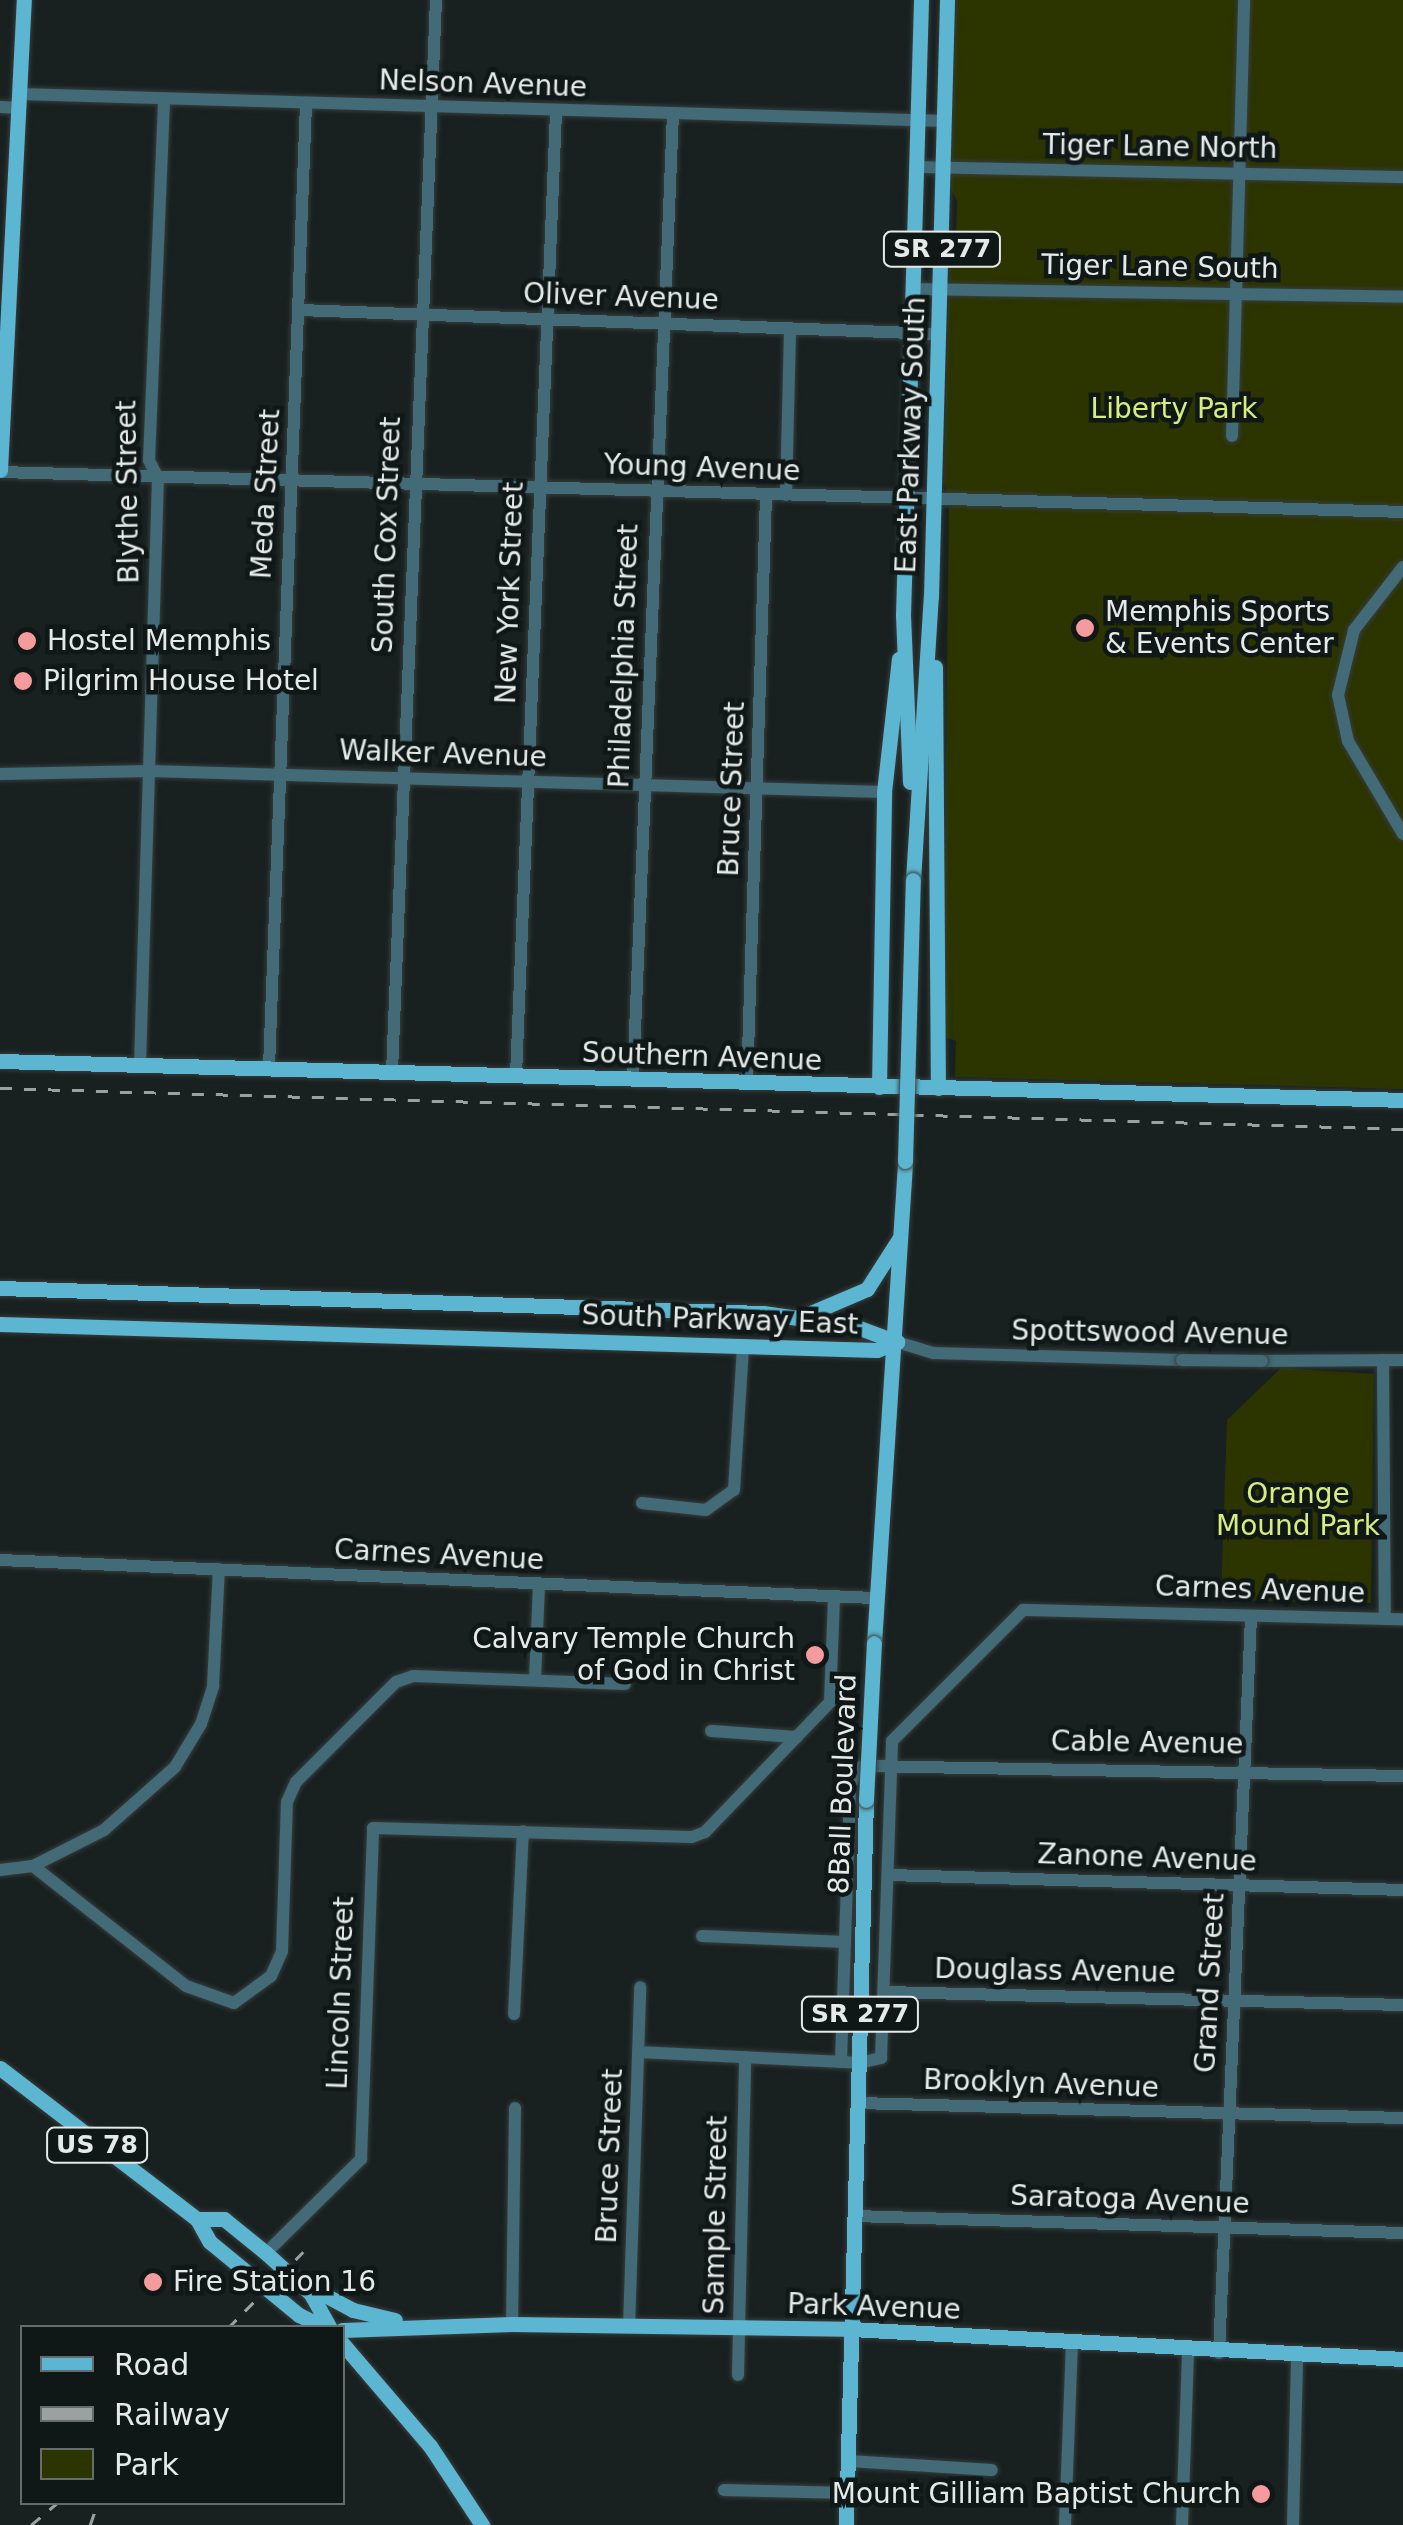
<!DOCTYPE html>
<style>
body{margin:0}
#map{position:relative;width:1403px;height:2525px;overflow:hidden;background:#192120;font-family:"DejaVu Sans",sans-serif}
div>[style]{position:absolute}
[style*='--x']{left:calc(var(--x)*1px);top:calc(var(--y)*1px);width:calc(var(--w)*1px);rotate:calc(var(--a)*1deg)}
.green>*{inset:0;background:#2c3400}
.roads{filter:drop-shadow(0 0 2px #363d3c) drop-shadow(0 0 2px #363d3c)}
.minor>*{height:12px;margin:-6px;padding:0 6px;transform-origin:6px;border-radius:6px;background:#426a77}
.major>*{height:15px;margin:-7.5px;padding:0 7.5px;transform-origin:7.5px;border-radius:7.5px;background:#5db6d1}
.rail>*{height:2.5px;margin-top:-1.25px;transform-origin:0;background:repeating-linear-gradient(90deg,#9ba1a0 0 12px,transparent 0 24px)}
.bridges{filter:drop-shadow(0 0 2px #363d3c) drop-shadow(0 0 2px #363d3c)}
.minor-bridge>*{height:12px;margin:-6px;padding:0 6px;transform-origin:6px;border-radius:6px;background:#426a77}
.major-bridge>*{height:15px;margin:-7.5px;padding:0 7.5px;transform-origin:7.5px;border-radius:7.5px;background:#5db6d1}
.dots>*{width:28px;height:28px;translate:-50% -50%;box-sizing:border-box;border:5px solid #101817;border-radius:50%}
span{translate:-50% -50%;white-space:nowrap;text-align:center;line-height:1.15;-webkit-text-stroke:9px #101817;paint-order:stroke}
.shield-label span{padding:2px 8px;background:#101817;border:2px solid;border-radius:8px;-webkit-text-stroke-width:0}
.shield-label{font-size:25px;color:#e5eae9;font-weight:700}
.street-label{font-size:28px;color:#e5eae9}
.park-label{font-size:28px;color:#d7ee7e}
.poi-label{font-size:28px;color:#e5eae9}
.left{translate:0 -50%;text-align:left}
.right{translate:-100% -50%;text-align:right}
.legend{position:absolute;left:20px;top:2325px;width:325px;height:180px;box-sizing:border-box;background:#101817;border:2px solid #656c6b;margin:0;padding:12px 18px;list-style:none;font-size:30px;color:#e5eae9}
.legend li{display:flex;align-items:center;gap:20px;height:50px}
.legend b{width:50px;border:2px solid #656c6b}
</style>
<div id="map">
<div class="green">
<i style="clip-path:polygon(956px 0,1403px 0,1403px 1089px,955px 1077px,956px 1041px,943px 1036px,949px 499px,944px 481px,949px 267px,955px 256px,957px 201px,950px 188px)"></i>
<i style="clip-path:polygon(1281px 1368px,1374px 1374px,1371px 1603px,1221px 1600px,1227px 1420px)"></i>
</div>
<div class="roads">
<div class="minor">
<i style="--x:20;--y:94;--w:925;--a:1.67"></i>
<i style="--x:0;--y:107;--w:19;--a:3"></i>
<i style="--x:916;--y:167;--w:487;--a:1.2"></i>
<i style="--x:916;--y:289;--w:487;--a:0.9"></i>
<i style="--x:300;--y:310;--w:640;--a:2.15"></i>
<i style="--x:1232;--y:436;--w:436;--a:-88.4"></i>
<i style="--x:0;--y:472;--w:1404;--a:1.63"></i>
<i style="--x:786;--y:495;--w:167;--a:-88.6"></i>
<i style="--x:1403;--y:567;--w:80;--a:127.9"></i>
<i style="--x:1354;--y:630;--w:67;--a:103.8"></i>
<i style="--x:1338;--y:695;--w:47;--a:77.7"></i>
<i style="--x:1348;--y:741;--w:108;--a:59.4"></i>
<i style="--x:0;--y:774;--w:150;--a:-1.1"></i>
<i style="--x:150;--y:771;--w:734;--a:1.64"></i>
<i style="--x:140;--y:1064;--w:586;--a:-88.24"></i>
<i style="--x:158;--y:478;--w:20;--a:-117"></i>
<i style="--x:149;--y:460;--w:360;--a:-87.6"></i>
<i style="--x:269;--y:1067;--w:965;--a:-87.8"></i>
<i style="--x:392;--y:1072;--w:1073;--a:-87.65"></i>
<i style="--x:516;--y:1075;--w:964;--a:-87.62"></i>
<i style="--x:633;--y:1080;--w:967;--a:-87.63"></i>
<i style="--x:747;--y:1084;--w:589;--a:-88.15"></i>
<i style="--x:897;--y:1342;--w:38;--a:17"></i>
<i style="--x:933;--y:1353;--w:249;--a:1.6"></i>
<i style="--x:1383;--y:1360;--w:259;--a:89.6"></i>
<i style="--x:1262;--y:1361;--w:141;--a:-0.4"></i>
<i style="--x:642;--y:1503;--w:64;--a:6.2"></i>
<i style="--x:706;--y:1510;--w:34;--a:-36"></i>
<i style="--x:734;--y:1490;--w:144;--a:-86.4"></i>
<i style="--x:0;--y:1560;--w:876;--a:2.49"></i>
<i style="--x:535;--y:1680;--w:95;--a:-87.6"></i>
<i style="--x:711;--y:1731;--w:86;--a:4"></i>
<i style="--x:33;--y:1866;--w:194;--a:38.1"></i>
<i style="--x:186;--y:1986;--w:51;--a:19.5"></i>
<i style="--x:234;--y:2003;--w:46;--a:-36.1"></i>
<i style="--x:271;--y:1976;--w:27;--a:-66"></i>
<i style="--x:282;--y:1951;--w:149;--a:-88.1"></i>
<i style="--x:287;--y:1802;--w:22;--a:-66"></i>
<i style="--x:296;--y:1782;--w:141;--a:-45"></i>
<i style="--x:396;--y:1682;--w:18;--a:-19"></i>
<i style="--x:413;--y:1676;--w:212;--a:2.2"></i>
<i style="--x:0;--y:1870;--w:33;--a:-7"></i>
<i style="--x:33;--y:1866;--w:80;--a:-26.9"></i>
<i style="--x:104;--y:1830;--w:95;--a:-41.6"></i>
<i style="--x:175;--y:1767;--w:50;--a:-58.8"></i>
<i style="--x:201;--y:1724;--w:40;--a:-72"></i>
<i style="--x:213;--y:1686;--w:117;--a:-87.1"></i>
<i style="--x:889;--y:1875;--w:514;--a:1.67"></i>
<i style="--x:702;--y:1936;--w:143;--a:2.4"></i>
<i style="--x:886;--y:1992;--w:517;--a:1.44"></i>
<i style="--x:514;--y:2014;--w:183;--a:-87.2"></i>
<i style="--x:638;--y:2052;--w:221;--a:2.8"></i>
<i style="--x:859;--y:2063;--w:23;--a:-13"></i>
<i style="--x:881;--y:2058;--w:317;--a:-88"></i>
<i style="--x:892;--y:1741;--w:185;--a:-45"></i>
<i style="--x:1023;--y:1610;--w:380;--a:1.4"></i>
<i style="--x:841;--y:2062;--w:277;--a:-88.1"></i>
<i style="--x:850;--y:1785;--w:22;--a:-58"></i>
<i style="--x:862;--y:1766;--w:541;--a:1.06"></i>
<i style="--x:858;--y:2103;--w:545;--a:1.58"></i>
<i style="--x:855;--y:2216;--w:548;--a:1.78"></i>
<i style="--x:266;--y:2253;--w:134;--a:-44.7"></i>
<i style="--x:361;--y:2159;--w:331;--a:-87.9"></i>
<i style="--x:373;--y:1828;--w:319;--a:1.6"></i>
<i style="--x:692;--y:1837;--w:14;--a:-21"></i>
<i style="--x:705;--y:1832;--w:180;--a:-46.1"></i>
<i style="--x:830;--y:1702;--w:105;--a:-87.8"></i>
<i style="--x:512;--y:2324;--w:216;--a:-89.2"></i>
<i style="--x:629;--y:2327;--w:340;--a:-88.1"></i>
<i style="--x:1219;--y:2353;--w:738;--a:-87.51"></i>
<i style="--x:738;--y:2375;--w:318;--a:-88.7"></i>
<i style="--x:849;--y:2461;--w:143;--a:3.6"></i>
<i style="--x:724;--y:2490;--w:123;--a:1.4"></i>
<i style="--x:1065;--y:2525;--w:182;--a:-87.8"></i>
<i style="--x:1182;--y:2525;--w:174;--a:-88"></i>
<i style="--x:1293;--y:2525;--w:168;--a:-88.6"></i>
</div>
<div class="major">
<i style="--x:0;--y:470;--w:471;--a:-87.1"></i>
<i style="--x:935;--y:667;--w:421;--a:89.6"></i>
<i style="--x:910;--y:782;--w:167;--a:-92.4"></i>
<i style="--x:903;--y:615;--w:615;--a:-88.32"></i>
<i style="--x:913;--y:880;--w:284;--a:-86.4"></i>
<i style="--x:931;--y:597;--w:597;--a:-88.46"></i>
<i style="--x:0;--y:1061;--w:1404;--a:1.59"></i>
<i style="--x:879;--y:1087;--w:295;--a:-89"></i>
<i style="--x:884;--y:792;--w:134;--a:-83.6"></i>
<i style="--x:0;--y:1288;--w:763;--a:1.88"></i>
<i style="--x:763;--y:1313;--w:92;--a:8.1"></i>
<i style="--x:854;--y:1326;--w:46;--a:20.4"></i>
<i style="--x:806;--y:1315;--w:66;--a:-23.1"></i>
<i style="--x:867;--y:1289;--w:59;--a:-57.4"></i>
<i style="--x:0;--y:1324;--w:877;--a:1.7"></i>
<i style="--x:877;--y:1350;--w:22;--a:-22"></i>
<i style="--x:874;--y:1643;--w:483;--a:-86.3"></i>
<i style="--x:0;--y:2068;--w:248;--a:37.5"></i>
<i style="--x:197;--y:2219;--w:26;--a:61"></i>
<i style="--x:210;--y:2242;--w:115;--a:39.4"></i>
<i style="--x:299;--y:2315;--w:30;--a:26"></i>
<i style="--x:197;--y:2219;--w:27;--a:0"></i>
<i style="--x:224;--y:2219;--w:54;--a:39"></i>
<i style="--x:266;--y:2253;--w:61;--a:42.3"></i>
<i style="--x:311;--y:2294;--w:39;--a:61"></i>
<i style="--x:306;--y:2285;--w:53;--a:28"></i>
<i style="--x:353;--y:2310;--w:43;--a:13.4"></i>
<i style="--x:342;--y:2330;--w:170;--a:-2"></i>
<i style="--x:512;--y:2324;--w:339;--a:0.8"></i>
<i style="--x:851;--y:2329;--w:553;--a:3.11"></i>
<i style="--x:342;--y:2343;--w:135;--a:49.5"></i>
<i style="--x:430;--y:2446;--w:95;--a:56.6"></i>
<i style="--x:846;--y:2525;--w:725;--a:-88.42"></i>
</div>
</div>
<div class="rail">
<i style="--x:0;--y:1088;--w:1404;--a:1.67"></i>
<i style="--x:228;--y:2328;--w:107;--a:-45.4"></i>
<i style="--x:31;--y:2525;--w:35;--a:-40"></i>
<i style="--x:90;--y:2525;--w:24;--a:-71"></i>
</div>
<div class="bridges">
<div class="minor-bridge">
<i style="--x:1182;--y:1360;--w:80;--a:0.7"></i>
</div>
<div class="major-bridge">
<i style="--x:905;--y:1161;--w:281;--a:-88.4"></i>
<i style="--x:866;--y:1800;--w:157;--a:-87.1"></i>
</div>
</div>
<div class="dots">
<i style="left:1085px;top:628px;background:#f59b9e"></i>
<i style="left:27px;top:641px;background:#f59b9e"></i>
<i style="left:23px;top:681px;background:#f59b9e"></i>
<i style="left:815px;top:1655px;background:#f59b9e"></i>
<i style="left:153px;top:2282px;background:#f59b9e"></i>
<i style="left:1261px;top:2494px;background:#f59b9e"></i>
</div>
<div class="shield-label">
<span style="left:942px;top:249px">SR 277</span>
<span style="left:860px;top:2014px">SR 277</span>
<span style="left:97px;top:2145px">US 78</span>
</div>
<div class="street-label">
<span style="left:483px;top:84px;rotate:2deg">Nelson Avenue</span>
<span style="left:1160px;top:147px;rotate:1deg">Tiger Lane North</span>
<span style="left:1160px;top:267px;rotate:1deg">Tiger Lane South</span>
<span style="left:621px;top:297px;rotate:2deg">Oliver Avenue</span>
<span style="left:911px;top:435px;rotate:-88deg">East Parkway South</span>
<span style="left:702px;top:468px;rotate:2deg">Young Avenue</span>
<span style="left:128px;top:492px;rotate:-91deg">Blythe Street</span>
<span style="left:266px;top:494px;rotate:-87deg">Meda Street</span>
<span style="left:387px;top:535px;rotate:-88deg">South Cox Street</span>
<span style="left:510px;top:593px;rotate:-88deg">New York Street</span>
<span style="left:624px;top:656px;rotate:-88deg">Philadelphia Street</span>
<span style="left:443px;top:754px;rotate:2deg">Walker Avenue</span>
<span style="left:732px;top:789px;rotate:-88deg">Bruce Street</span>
<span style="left:702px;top:1057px;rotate:2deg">Southern Avenue</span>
<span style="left:720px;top:1320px;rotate:2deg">South Parkway East</span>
<span style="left:1150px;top:1333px;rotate:1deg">Spottswood Avenue</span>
<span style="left:439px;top:1555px;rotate:3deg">Carnes Avenue</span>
<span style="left:1260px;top:1590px;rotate:2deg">Carnes Avenue</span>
<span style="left:1147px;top:1743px;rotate:1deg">Cable Avenue</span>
<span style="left:843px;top:1784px;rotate:-88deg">8Ball Boulevard</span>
<span style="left:1147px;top:1858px;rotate:2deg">Zanone Avenue</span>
<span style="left:1055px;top:1971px;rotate:1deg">Douglass Avenue</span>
<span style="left:1210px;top:1983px;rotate:-87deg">Grand Street</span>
<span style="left:341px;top:1993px;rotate:-88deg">Lincoln Street</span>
<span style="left:1041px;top:2084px;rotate:2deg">Brooklyn Avenue</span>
<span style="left:610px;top:2156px;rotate:-88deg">Bruce Street</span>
<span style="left:1130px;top:2200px;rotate:2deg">Saratoga Avenue</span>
<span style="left:716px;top:2215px;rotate:-89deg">Sample Street</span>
<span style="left:874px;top:2307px;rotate:2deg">Park Avenue</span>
</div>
<div class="park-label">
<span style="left:1174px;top:409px">Liberty Park</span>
<span style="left:1298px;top:1510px">Orange<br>Mound Park</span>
</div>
<div class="poi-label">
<span class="left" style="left:1105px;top:628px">Memphis Sports<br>&amp; Events Center</span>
<span class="left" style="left:47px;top:641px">Hostel Memphis</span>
<span class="left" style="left:43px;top:681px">Pilgrim House Hotel</span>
<span class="right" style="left:795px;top:1655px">Calvary Temple Church<br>of God in Christ</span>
<span class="left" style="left:173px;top:2282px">Fire Station 16</span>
<span class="right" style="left:1241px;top:2494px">Mount Gilliam Baptist Church</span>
</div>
<ul class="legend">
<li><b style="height:12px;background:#5db6d1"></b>Road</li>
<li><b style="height:12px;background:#9ba1a0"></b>Railway</li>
<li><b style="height:28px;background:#2c3400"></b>Park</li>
</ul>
</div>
